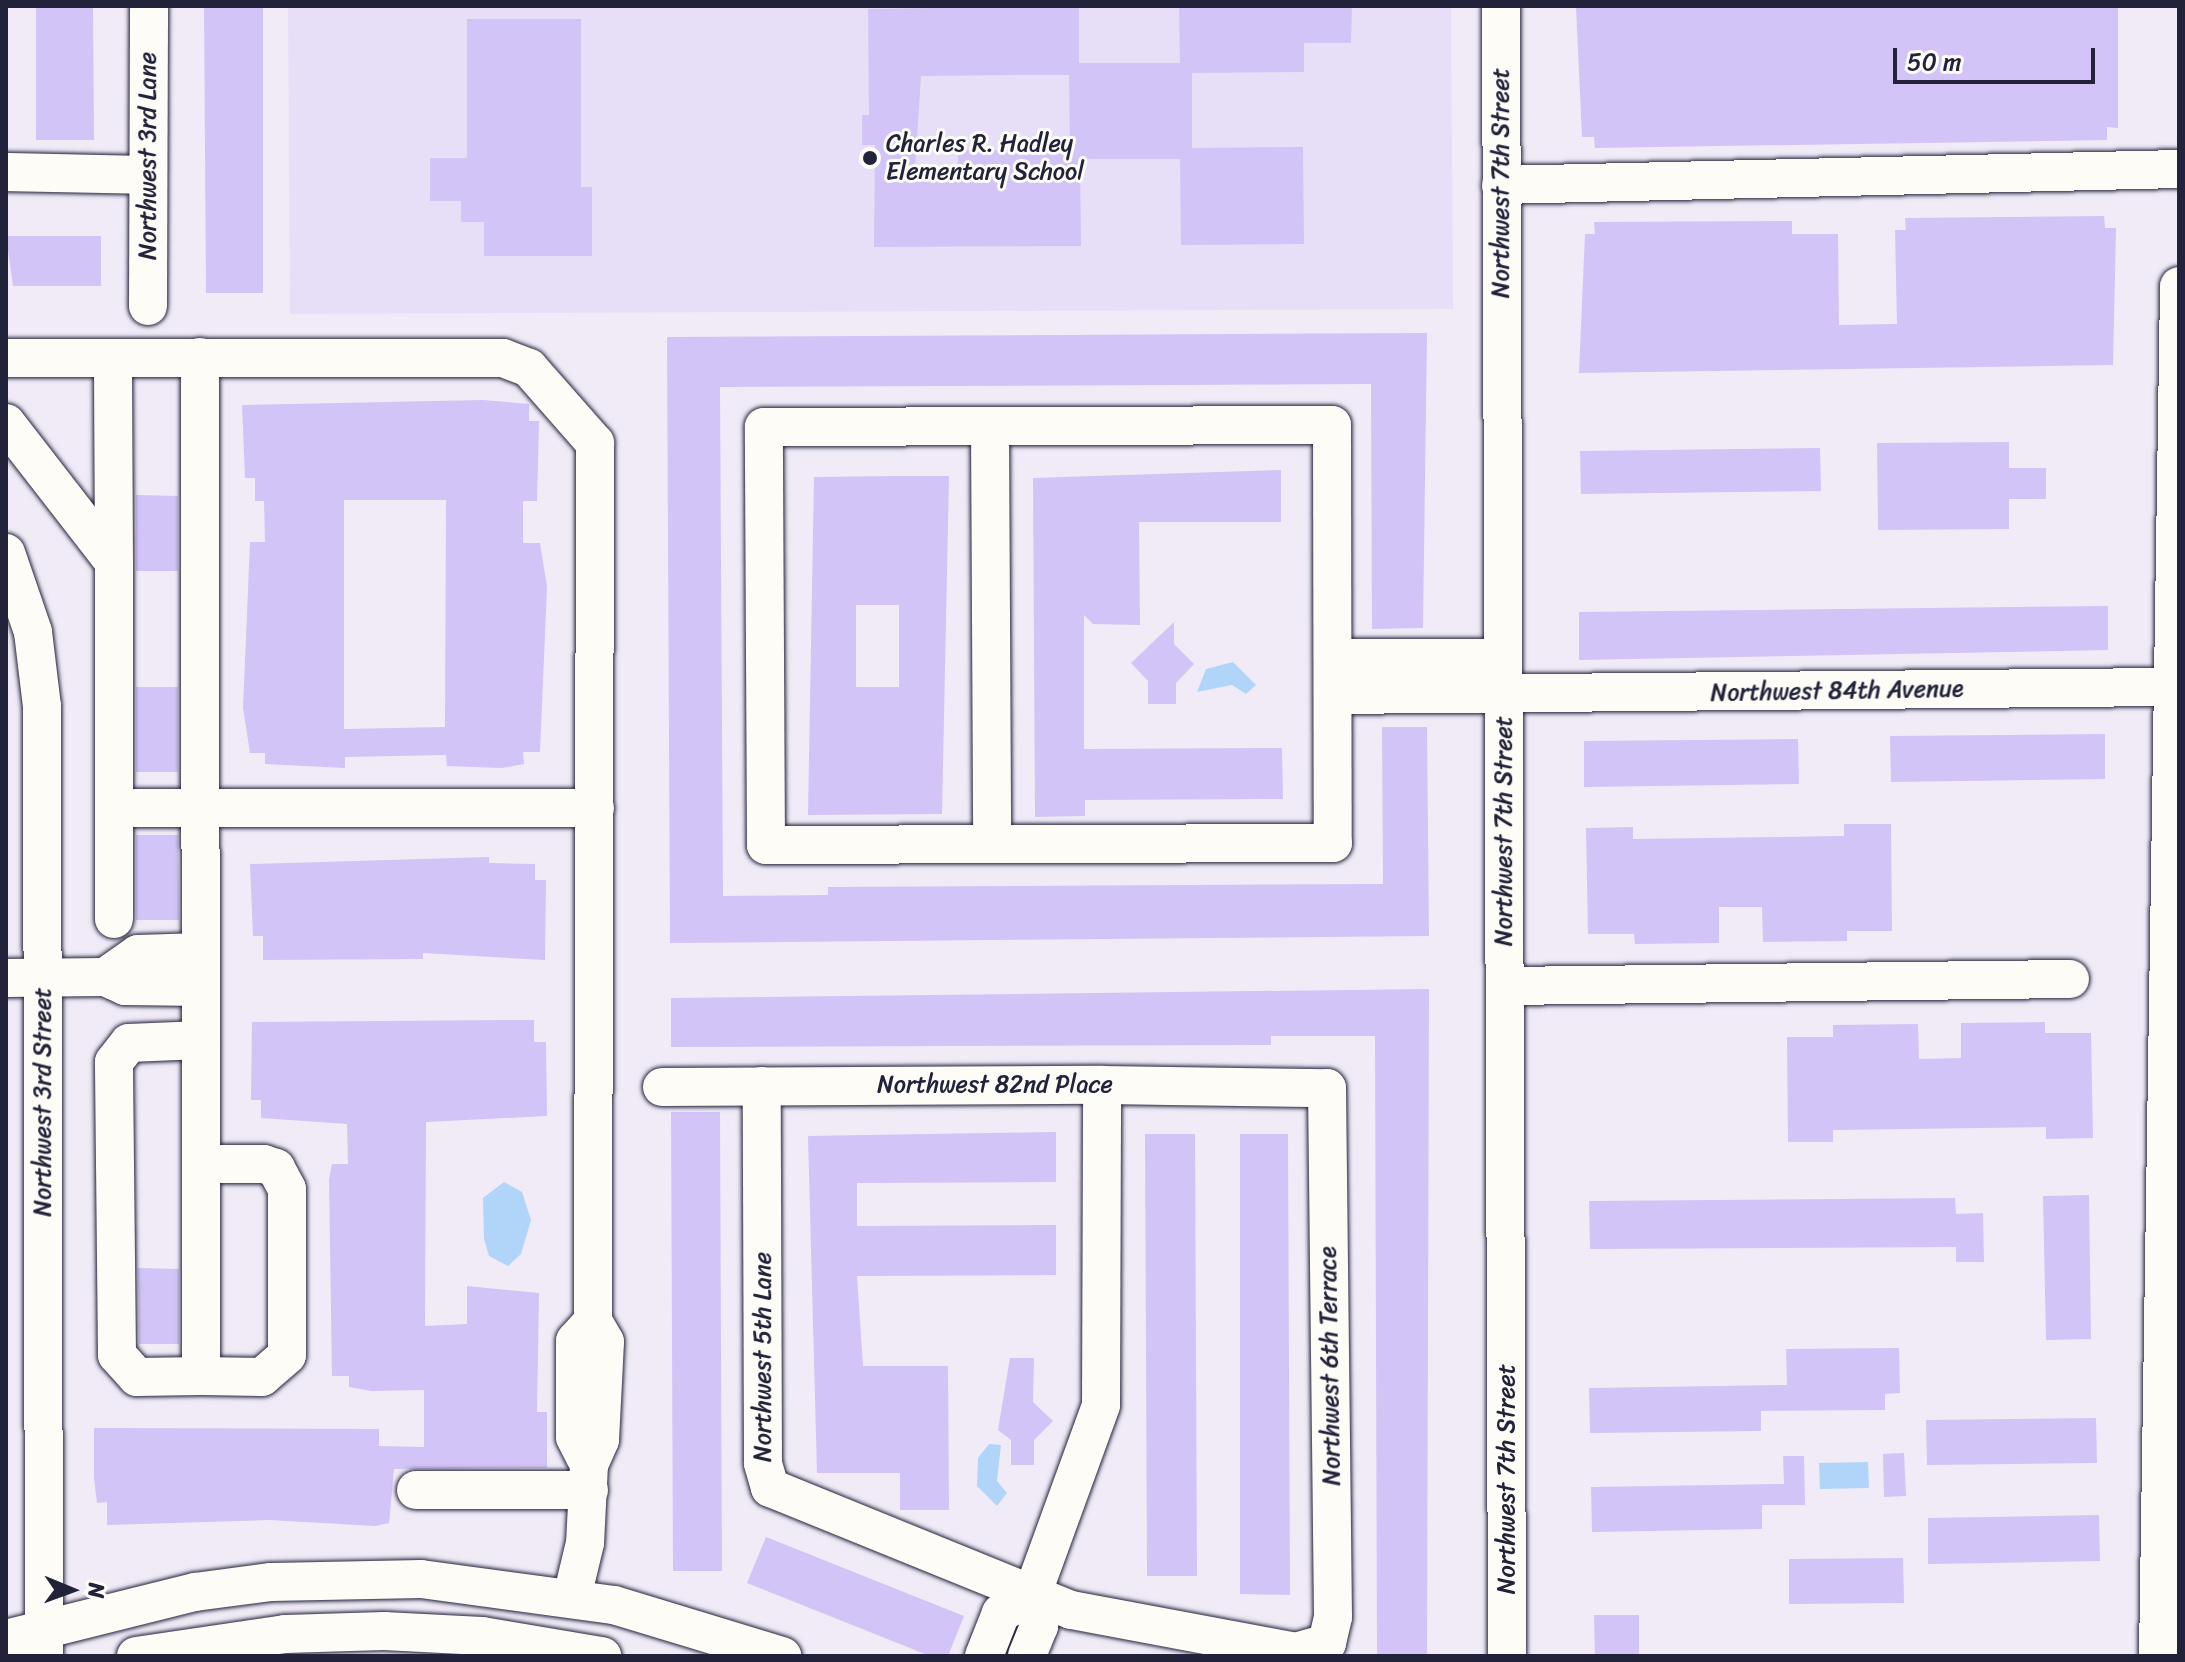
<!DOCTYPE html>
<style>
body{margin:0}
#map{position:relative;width:2185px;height:1662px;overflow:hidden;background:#f0ebf7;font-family:Sriracha,sans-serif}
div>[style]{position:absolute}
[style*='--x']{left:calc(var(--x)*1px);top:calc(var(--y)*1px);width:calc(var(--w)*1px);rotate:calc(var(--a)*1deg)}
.built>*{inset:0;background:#e7dff7}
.water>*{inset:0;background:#b1d5f9}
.building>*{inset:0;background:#d2c4f6}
.roads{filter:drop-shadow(0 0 2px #22223b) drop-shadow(0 0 2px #22223b)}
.minor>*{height:38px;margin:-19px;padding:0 19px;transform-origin:19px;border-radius:19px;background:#fdfcf7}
.dots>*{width:22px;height:22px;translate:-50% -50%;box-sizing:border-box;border:4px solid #fdfcf7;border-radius:50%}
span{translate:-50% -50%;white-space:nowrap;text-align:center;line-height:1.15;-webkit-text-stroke:6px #fdfcf7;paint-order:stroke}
.poi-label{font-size:24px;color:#22223b}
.left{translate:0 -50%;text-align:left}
.street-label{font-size:24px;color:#22223b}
.frame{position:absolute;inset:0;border:8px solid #22223b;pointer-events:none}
.north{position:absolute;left:32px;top:1550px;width:80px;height:80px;-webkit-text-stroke:6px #fdfcf7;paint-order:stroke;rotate:91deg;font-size:22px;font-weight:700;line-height:32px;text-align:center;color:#22223b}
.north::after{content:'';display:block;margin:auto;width:28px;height:36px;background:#22223b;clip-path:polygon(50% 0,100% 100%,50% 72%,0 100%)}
.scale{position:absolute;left:1893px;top:48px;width:202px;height:36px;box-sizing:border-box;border:4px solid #22223b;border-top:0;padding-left:10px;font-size:24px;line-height:28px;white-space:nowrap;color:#22223b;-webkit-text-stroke:6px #fdfcf7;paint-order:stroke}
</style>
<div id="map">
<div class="built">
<i style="clip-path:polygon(288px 6px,1451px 6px,1453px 309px,290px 314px)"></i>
</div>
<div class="water">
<i style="clip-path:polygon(1233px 662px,1256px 685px,1246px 694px,1232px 685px,1197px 692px,1206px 669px)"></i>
<i style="clip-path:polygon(504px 1182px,522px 1192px,531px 1220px,521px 1254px,508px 1266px,489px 1256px,484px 1239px,483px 1198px)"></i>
<i style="clip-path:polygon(989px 1444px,1001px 1445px,997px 1481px,1007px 1493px,997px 1506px,977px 1486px,978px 1458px)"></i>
<i style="clip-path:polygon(1868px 1462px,1869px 1488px,1820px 1489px,1819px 1463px)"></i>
</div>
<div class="building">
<i style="clip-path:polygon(36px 6px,93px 6px,94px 140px,36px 140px)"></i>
<i style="clip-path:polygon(204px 6px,263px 6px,263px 293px,206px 293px)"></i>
<i style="clip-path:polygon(evenodd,1079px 6px,1079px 63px,1180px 63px,1179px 6px,1352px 6px,1351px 43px,1304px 43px,1304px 72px,1192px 73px,1192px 148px,1303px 147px,1304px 244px,1181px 245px,1180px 159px,1080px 159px,1081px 246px,874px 247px,875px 145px,862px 145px,862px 115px,869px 115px,868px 9px,1079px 6px,1025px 75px,1069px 75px,1070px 150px,958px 150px,958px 170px,915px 169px,921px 76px,1025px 75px)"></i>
<i style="clip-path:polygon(1576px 6px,2118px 6px,2118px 128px,2107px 127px,2107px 140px,1595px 148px,1594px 137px,1582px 137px)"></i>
<i style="clip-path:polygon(467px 19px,581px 19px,581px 187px,592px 187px,592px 256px,484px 256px,484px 222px,461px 222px,461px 201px,430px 201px,430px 158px,467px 158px)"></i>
<i style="clip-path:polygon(2104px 216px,2105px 228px,2116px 228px,2113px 365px,1579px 373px,1585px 234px,1595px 234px,1594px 222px,1792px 221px,1792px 234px,1838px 234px,1839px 325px,1897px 324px,1895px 230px,1906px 230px,1905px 218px)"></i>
<i style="clip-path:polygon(6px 236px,101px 236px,101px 286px,13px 286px)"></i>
<i style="clip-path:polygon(1427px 333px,1423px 628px,1372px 629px,1371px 384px,720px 387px,723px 896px,828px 895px,828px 887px,1383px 884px,1382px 727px,1427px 727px,1429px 936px,670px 943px,667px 337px)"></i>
<i style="clip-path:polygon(evenodd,483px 400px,529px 404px,529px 421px,539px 421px,537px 501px,523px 501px,523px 543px,540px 543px,547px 587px,540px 752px,523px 752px,524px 764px,502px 768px,447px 766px,446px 755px,345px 757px,345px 768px,265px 764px,265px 753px,250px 753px,243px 708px,250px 542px,265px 542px,264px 501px,255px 501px,255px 478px,245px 478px,242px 405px,483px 400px,344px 500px,446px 500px,445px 727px,344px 729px,344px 500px)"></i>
<i style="clip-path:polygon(2009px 442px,2009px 468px,2046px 468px,2046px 499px,2009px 499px,2009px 529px,1878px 530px,1877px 443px)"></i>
<i style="clip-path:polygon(1820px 448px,1821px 491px,1581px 494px,1580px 451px)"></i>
<i style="clip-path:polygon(1281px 470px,1281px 522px,1139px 522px,1140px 625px,1093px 624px,1084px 615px,1084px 749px,1282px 748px,1283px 799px,1085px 800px,1085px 816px,1035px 817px,1033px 478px)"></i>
<i style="clip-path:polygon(evenodd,898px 476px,949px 476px,942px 814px,808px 815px,814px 477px,898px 476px,856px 605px,899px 605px,899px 687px,856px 687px,856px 605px)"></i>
<i style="clip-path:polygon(136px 495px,178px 496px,178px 571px,136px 571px)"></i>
<i style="clip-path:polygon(2108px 606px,2108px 650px,1579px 660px,1579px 612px)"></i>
<i style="clip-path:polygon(1174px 622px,1174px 644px,1194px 664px,1176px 683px,1176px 704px,1148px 704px,1148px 681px,1131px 663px)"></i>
<i style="clip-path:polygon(136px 687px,178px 687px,178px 772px,136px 772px)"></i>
<i style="clip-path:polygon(2105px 734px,2105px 779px,1891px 782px,1890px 736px)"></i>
<i style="clip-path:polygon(1798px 739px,1799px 784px,1584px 787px,1584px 741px)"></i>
<i style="clip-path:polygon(1844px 824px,1891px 824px,1892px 931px,1847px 931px,1847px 941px,1763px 942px,1762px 907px,1719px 907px,1719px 943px,1635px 944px,1634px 934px,1588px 934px,1586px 828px,1633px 827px,1633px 839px,1844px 836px)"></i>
<i style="clip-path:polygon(136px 835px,178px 835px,179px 920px,136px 920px)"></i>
<i style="clip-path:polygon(489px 857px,489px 863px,535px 864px,535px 880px,546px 880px,545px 960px,423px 953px,423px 959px,263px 960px,263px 936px,253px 936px,250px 864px)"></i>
<i style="clip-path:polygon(1429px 989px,1427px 1656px,1377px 1656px,1375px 1036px,1271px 1036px,1271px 1045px,671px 1047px,671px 998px)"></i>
<i style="clip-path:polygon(512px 1020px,534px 1020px,534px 1042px,546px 1042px,547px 1116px,426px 1122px,425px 1326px,467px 1324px,467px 1286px,539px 1293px,537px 1412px,547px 1412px,547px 1468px,394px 1469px,389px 1523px,375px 1526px,269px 1520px,107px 1525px,107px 1502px,97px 1503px,94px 1478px,94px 1428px,379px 1429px,379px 1446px,424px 1447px,424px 1390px,371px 1391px,349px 1387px,349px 1376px,332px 1376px,329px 1179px,332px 1164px,348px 1164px,347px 1124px,261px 1118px,261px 1100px,251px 1100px,252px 1022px)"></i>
<i style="clip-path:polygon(2045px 1022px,2045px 1033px,2091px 1033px,2093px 1138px,2046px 1139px,2046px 1127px,1833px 1130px,1833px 1142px,1788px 1142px,1787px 1037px,1833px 1037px,1833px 1025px,1918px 1024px,1919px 1059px,1961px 1058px,1961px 1023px)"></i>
<i style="clip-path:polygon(671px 1112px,720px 1112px,722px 1571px,673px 1571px)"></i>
<i style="clip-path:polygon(1056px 1132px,1056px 1182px,857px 1183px,857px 1226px,1056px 1225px,1056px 1275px,857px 1276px,863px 1366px,948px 1366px,949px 1510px,900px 1510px,900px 1473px,817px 1473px,808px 1136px)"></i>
<i style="clip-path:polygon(1145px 1134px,1195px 1134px,1197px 1576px,1147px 1576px)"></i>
<i style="clip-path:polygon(1240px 1134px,1288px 1134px,1290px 1595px,1240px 1594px)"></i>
<i style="clip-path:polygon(2089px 1195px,2091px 1339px,2046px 1340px,2043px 1196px)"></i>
<i style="clip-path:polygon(1955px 1198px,1956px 1214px,1983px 1213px,1984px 1262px,1956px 1262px,1956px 1247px,1590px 1249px,1589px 1201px)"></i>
<i style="clip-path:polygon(138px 1268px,179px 1269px,179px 1344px,139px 1344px)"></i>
<i style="clip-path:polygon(1899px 1348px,1900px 1393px,1885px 1394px,1885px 1410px,1761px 1411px,1761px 1431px,1590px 1433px,1589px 1388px,1787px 1385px,1786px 1349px)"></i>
<i style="clip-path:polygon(1010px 1358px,1034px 1358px,1033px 1402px,1053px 1421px,1034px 1440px,1034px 1465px,1011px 1465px,1011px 1440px,998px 1430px)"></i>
<i style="clip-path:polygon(2096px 1418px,2097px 1463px,1927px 1465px,1926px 1420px)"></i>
<i style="clip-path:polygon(1904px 1453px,1906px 1496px,1884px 1497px,1883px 1454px)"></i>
<i style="clip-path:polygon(1783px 1456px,1804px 1456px,1805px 1505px,1762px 1505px,1762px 1529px,1592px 1532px,1591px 1487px,1784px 1484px)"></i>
<i style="clip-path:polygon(2099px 1515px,2100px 1561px,1928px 1564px,1928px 1518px)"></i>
<i style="clip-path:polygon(766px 1537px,964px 1616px,948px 1656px,930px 1656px,747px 1583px)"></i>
<i style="clip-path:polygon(1903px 1558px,1904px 1603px,1789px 1604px,1789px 1559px)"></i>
<i style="clip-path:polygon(1594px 1615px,1639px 1615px,1639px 1656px,1595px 1656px)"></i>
</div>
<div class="roads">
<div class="minor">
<i style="--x:1501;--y:6;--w:1650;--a:89.79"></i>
<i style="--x:6;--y:172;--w:142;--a:1.2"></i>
<i style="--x:1501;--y:185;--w:678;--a:-1.35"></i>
<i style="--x:148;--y:306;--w:300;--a:-89.8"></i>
<i style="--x:200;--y:357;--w:1019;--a:89.94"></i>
<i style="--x:201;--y:1376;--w:61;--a:0.9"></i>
<i style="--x:262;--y:1377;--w:33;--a:-41"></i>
<i style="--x:287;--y:1355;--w:166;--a:-90"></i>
<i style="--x:287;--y:1189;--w:24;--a:-118"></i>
<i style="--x:276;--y:1168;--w:13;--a:-162"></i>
<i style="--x:264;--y:1164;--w:63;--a:180"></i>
<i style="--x:6;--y:358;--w:497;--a:0"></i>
<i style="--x:503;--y:358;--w:28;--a:21"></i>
<i style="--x:529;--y:368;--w:100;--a:48.7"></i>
<i style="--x:595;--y:443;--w:878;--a:90.13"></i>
<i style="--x:593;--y:1321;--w:24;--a:60"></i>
<i style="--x:605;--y:1342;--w:98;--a:92.9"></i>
<i style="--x:600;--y:1440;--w:27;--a:114"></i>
<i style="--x:589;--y:1465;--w:78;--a:92.9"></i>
<i style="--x:585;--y:1543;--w:56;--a:103.5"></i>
<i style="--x:6;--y:423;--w:176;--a:52.2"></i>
<i style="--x:114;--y:562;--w:204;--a:-90.3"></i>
<i style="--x:1332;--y:425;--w:418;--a:89.9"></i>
<i style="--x:1333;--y:843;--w:567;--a:179.8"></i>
<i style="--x:766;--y:845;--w:418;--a:-90.3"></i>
<i style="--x:764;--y:427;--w:568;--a:-0.2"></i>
<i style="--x:990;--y:426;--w:418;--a:89.7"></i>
<i style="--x:6;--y:553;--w:83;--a:71.1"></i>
<i style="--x:33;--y:632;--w:75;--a:83.1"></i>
<i style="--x:42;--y:706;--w:950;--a:89.88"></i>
<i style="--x:1333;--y:658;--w:170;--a:0"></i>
<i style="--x:1333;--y:695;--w:838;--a:-0.55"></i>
<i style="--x:116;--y:808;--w:479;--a:0"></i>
<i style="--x:114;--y:919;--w:357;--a:-90"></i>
<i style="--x:105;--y:977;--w:40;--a:-34.9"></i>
<i style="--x:138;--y:954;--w:63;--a:-1.8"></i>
<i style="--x:6;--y:978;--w:99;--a:-0.6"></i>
<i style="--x:105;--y:977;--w:22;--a:24"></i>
<i style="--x:125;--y:986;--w:76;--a:0.8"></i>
<i style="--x:1505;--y:986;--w:565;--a:-0.71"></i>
<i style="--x:662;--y:1087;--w:440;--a:-0.3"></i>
<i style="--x:1102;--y:1085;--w:225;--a:0.8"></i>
<i style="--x:1327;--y:1088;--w:529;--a:89.35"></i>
<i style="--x:1333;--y:1617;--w:27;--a:103"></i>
<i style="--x:1327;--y:1643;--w:32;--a:164"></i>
<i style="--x:1296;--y:1652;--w:229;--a:-169.4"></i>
<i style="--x:1071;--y:1610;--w:325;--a:-157.9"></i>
<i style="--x:770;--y:1488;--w:26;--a:-106"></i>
<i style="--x:763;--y:1463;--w:377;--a:-90.2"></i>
<i style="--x:201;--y:1376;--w:64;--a:179.1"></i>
<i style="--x:137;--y:1377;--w:30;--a:-132"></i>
<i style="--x:117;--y:1355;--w:293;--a:-90.6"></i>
<i style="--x:114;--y:1062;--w:24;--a:-52"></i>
<i style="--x:129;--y:1043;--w:72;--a:-2.4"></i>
<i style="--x:585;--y:1457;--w:22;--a:-117"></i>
<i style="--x:575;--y:1437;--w:96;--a:-90"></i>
<i style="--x:575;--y:1341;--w:27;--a:-48"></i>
<i style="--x:416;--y:1490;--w:173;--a:0"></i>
<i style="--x:1032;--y:1595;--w:202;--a:-70"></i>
<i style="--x:1101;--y:1405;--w:320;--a:-89.8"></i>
<i style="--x:6;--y:1639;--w:195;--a:-14"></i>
<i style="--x:195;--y:1592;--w:77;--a:-7.5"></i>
<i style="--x:271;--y:1582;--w:150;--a:-1.1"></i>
<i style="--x:421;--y:1579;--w:195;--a:7.7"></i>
<i style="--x:614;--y:1605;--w:176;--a:16.9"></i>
<i style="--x:136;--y:1656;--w:151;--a:-8.4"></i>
<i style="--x:285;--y:1634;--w:99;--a:-1.7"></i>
<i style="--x:384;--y:1631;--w:98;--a:2.9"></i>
<i style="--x:482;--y:1636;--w:122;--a:9.5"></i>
<i style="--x:984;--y:1656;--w:46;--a:-68.4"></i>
<i style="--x:1001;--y:1613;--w:36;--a:-30"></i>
<i style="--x:1032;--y:1595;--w:32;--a:77"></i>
<i style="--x:1039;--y:1626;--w:32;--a:112"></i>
<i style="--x:2158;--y:1656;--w:1370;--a:-89.12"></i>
</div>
</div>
<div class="dots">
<i style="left:870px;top:158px;background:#22223b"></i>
</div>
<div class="poi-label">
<span class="left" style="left:886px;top:158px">Charles R. Hadley<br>Elementary School</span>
</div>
<div class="street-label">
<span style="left:148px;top:156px;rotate:-90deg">Northwest 3rd Lane</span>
<span style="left:1501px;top:183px;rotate:-90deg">Northwest 7th Street</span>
<span style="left:1837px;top:691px;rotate:-1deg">Northwest 84th Avenue</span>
<span style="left:1504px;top:831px;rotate:-90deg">Northwest 7th Street</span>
<span style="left:995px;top:1085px">Northwest 82nd Place</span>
<span style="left:43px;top:1102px;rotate:-90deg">Northwest 3rd Street</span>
<span style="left:763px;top:1357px;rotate:-90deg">Northwest 5th Lane</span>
<span style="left:1330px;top:1366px;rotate:-91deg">Northwest 6th Terrace</span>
<span style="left:1507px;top:1479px;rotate:-90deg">Northwest 7th Street</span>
</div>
<div class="frame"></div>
<div class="north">N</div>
<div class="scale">50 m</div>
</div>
